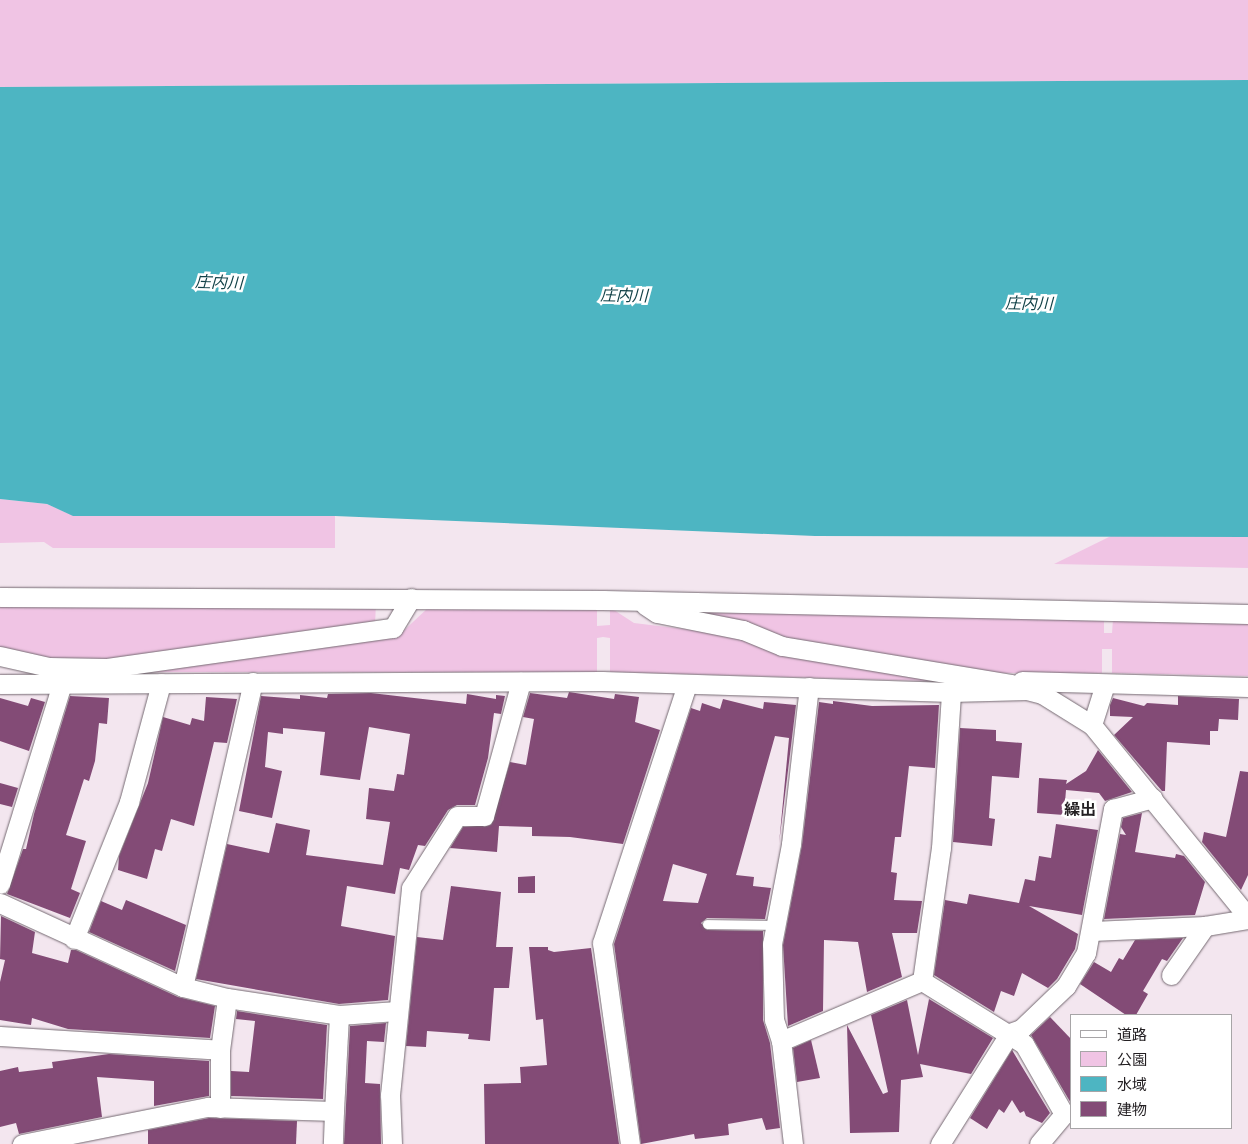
<!DOCTYPE html>
<meta charset="utf-8">
<style>
body{margin:0}
#map{position:relative;width:1248px;height:1144px;overflow:hidden;background:#f3e6ef;font-family:Georgia,"Noto Sans JP",serif}
div>[style]{position:absolute}
[style*='--x']{left:calc(var(--x)*1px);top:calc(var(--y)*1px);width:calc(var(--w)*1px);rotate:calc(var(--a)*1deg)}
.green>*{inset:0;background:#f0c4e4}
.water>*{inset:0;background:#4db5c2}
.building>*{inset:0;background:#834b76}
.roads{filter:drop-shadow(0 0 1px #756a72) drop-shadow(0 0 1px #756a72)}
.service>*{height:9px;margin:-4.5px;padding:0 4.5px;transform-origin:4.5px;border-radius:4.5px;background:#fff}
.minor>*{height:19px;margin:-9.5px;padding:0 9.5px;transform-origin:9.5px;border-radius:9.5px;background:#fff}
span{translate:-50% -50%;white-space:nowrap;text-align:center;line-height:1.15;-webkit-text-stroke:5px #fff;paint-order:stroke}
.water-label{font-size:16px;color:#124248;font-style:italic}
.neighbourhood-label{font-size:16px;color:#231f22;font-weight:700}
.legend{position:absolute;left:1070px;top:1014px;width:162px;height:115px;box-sizing:border-box;background:#fff;border:1px solid #a7a5a7;margin:0;padding:6px 9px;list-style:none;font-size:15px;color:#231f22}
.legend li{display:flex;align-items:center;gap:10px;height:25px}
.legend b{width:25px;border:1px solid #a7a5a7}
</style>
<div id="map">
<div class="green">
<i style="clip-path:polygon(0 0,1248px 0,1248px 80px,0 87px)"></i>
<i style="clip-path:polygon(0 499px,47px 504px,74px 516px,335px 516px,335px 548px,53px 548px,44px 542px,0 543px)"></i>
<i style="clip-path:polygon(1111px 536px,1248px 537px,1248px 568px,1054px 564px)"></i>
<i style="clip-path:polygon(376px 603px,375px 625px,103px 660px,51px 661px,0 649px,0 605px)"></i>
<i style="clip-path:polygon(430px 606px,597px 610px,597px 626px,610px 625px,610px 610px,614px 610px,634px 623px,741px 636px,965px 682px,610px 672px,610px 638px,603px 637px,597px 638px,597px 672px,142px 672px,362px 639px,396px 638px)"></i>
<i style="clip-path:polygon(673px 609px,1104px 619px,1104px 633px,1112px 633px,1113px 619px,1248px 622px,1248px 676px,1112px 673px,1112px 649px,1102px 649px,1102px 673px,1000px 673px,784px 641px)"></i>
</div>
<div class="water">
<i style="clip-path:polygon(1248px 80px,1248px 537px,815px 536px,335px 516px,73px 516px,47px 504px,0 499px,0 87px)"></i>
</div>
<div class="building">
<i style="clip-path:polygon(569px 692px,614px 699px,615px 694px,639px 697px,635px 722px,660px 730px,623px 844px,570px 837px,532px 836px,532px 827px,499px 826px,497px 852px,450px 848px,463px 827px,491px 825px,510px 762px,526px 765px,534px 719px,523px 717px,530px 693px,567px 698px)"></i>
<i style="clip-path:polygon(371px 693px,466px 704px,467px 694px,496px 699px,496px 695px,505px 696px,501px 714px,494px 713px,488px 758px,475px 805px,457px 805px,448px 810px,425px 846px,418px 845px,409px 870px,400px 868px,395px 894px,347px 886px,341px 926px,395px 936px,388px 1000px,339px 1004px,196px 979px,227px 844px,269px 853px,276px 823px,310px 830px,306px 855px,383px 865px,390px 822px,366px 819px,369px 788px,394px 791px,397px 774px,404px 775px,410px 734px,369px 727px,360px 780px,320px 775px,325px 732px,283px 728px,283px 734px,268px 732px,265px 767px,282px 771px,272px 818px,239px 811px,261px 696px,300px 699px,300px 695px,327px 698px,328px 694px)"></i>
<i style="clip-path:polygon(70px 696px,109px 698px,107px 724px,99px 723px,95px 761px,89px 781px,84px 779px,66px 835px,86px 841px,71px 889px,80px 893px,70px 918px,7px 894px,23px 849px,26px 849px,34px 814px)"></i>
<i style="clip-path:polygon(1178px 696px,1239px 699px,1238px 720px,1219px 719px,1218px 731px,1210px 731px,1210px 745px,1167px 742px,1165px 791px,1162px 791px,1114px 735px,1133px 717px,1110px 716px,1110px 705px,1113px 698px,1144px 706px,1147px 703px,1178px 705px)"></i>
<i style="clip-path:polygon(206px 697px,237px 699px,227px 743px,214px 742px,194px 826px,171px 819px,162px 851px,155px 849px,147px 879px,118px 870px,119px 856px,148px 783px,163px 717px,190px 725px,192px 718px,204px 721px)"></i>
<i style="clip-path:polygon(0 698px,28px 706px,31px 698px,45px 702px,29px 751px,0 741px)"></i>
<i style="clip-path:polygon(evenodd,723px 699px,763px 709px,764px 702px,796px 705px,779px 844px,789px 738px,775px 736px,736px 875px,754px 877px,753px 886px,771px 888px,765px 919px,707px 918px,701px 923px,707px 930px,763px 931px,763px 1020px,770px 1043px,780px 1128px,766px 1130px,762px 1118px,728px 1124px,729px 1135px,695px 1139px,694px 1134px,641px 1144px,614px 944px,691px 708px,700px 711px,702px 703px,720px 709px,723px 699px,673px 864px,707px 874px,698px 903px,663px 901px,673px 864px)"></i>
<i style="clip-path:polygon(833px 701px,872px 706px,939px 705px,935px 768px,909px 766px,901px 837px,895px 837px,891px 872px,897px 873px,894px 900px,922px 901px,917px 933px,892px 933px,902px 977px,867px 992px,858px 942px,824px 940px,823px 1011px,788px 1026px,783px 945px,802px 845px,819px 702px,833px 704px)"></i>
<i style="clip-path:polygon(960px 728px,996px 730px,996px 741px,1022px 743px,1019px 778px,992px 776px,989px 818px,995px 819px,992px 846px,953px 842px)"></i>
<i style="clip-path:polygon(1098px 750px,1132px 792px,1105px 801px,1099px 793px,1066px 790px,1064px 815px,1037px 813px,1039px 778px,1067px 780px,1066px 784px,1086px 771px)"></i>
<i style="clip-path:polygon(1240px 771px,1248px 772px,1248px 875px,1241px 890px,1202px 842px,1204px 832px,1226px 837px)"></i>
<i style="clip-path:polygon(0 783px,18px 788px,12px 807px,0 804px)"></i>
<i style="clip-path:polygon(1142px 813px,1135px 852px,1175px 858px,1176px 854px,1184px 856px,1205px 882px,1195px 915px,1104px 919px,1120px 834px,1126px 835px,1121px 827px,1123px 818px)"></i>
<i style="clip-path:polygon(1056px 824px,1098px 830px,1082px 915px,1029px 906px,1078px 934px,1075px 949px,1057px 979px,1048px 988px,1022px 973px,1014px 996px,1001px 991px,994px 1012px,934px 975px,945px 900px,967px 904px,969px 894px,1019px 903px,1025px 879px,1035px 881px,1039px 856px,1051px 858px)"></i>
<i style="clip-path:polygon(535px 876px,535px 893px,518px 893px,518px 877px)"></i>
<i style="clip-path:polygon(451px 886px,501px 892px,496px 947px,513px 947px,509px 988px,494px 988px,490px 1041px,468px 1039px,469px 1034px,427px 1031px,426px 1047px,406px 1046px,417px 937px,443px 940px)"></i>
<i style="clip-path:polygon(126px 900px,186px 925px,175px 971px,89px 932px,101px 901px,122px 910px)"></i>
<i style="clip-path:polygon(1px 916px,35px 932px,32px 953px,68px 963px,71px 950px,76px 950px,178px 997px,215px 1006px,210px 1038px,68px 1029px,32px 1018px,31px 1025px,0 1020px,0 982px,5px 960px,0 959px)"></i>
<i style="clip-path:polygon(1183px 938px,1167px 961px,1162px 959px,1143px 991px,1148px 994px,1136px 1015px,1126px 1015px,1080px 984px,1094px 962px,1111px 972px,1119px 958px,1123px 960px,1135px 940px)"></i>
<i style="clip-path:polygon(529px 947px,548px 947px,548px 950px,554px 952px,591px 948px,619px 1144px,485px 1144px,484px 1084px,521px 1083px,520px 1067px,547px 1065px,543px 1019px,536px 1020px)"></i>
<i style="clip-path:polygon(929px 999px,993px 1038px,971px 1074px,920px 1064px,923px 1077px,901px 1080px,899px 1132px,850px 1133px,847px 1025px,883px 1094px,888px 1092px,871px 1015px,907px 1000px,918px 1055px)"></i>
<i style="clip-path:polygon(237px 1011px,327px 1025px,323px 1099px,231px 1096px,231px 1071px,249px 1072px,255px 1021px,236px 1019px)"></i>
<i style="clip-path:polygon(1050px 1017px,1072px 1040px,1072px 1105px,1031px 1035px)"></i>
<i style="clip-path:polygon(386px 1023px,384px 1042px,367px 1041px,365px 1083px,380px 1084px,381px 1144px,344px 1144px,350px 1026px)"></i>
<i style="clip-path:polygon(811px 1040px,820px 1078px,797px 1082px,793px 1048px)"></i>
<i style="clip-path:polygon(1012px 1050px,1050px 1113px,1042px 1123px,1026px 1116px,1024px 1111px,1020px 1113px,1012px 1100px,1004px 1113px,999px 1109px,987px 1129px,970px 1118px)"></i>
<i style="clip-path:polygon(109px 1054px,209px 1061px,209px 1096px,154px 1106px,154px 1081px,97px 1077px,102px 1117px,19px 1134px,16px 1123px,0 1127px,0 1071px,18px 1067px,19px 1072px,53px 1068px,52px 1062px)"></i>
<i style="clip-path:polygon(209px 1118px,297px 1121px,296px 1144px,148px 1144px,148px 1130px)"></i>
</div>
<div class="roads">
<div class="service">
<i style="--x:707;--y:924;--w:68;--a:0.8"></i>
</div>
<div class="minor">
<i style="--x:0;--y:597;--w:603;--a:0.29"></i>
<i style="--x:603;--y:600;--w:645;--a:1.24"></i>
<i style="--x:645;--y:605;--w:14;--a:34"></i>
<i style="--x:657;--y:613;--w:88;--a:11.2"></i>
<i style="--x:743;--y:630;--w:42;--a:22.3"></i>
<i style="--x:782;--y:646;--w:233;--a:9.4"></i>
<i style="--x:0;--y:656;--w:50;--a:12.7"></i>
<i style="--x:49;--y:667;--w:58;--a:1"></i>
<i style="--x:107;--y:668;--w:289;--a:-8"></i>
<i style="--x:393;--y:628;--w:35;--a:-59"></i>
<i style="--x:1022;--y:681;--w:226;--a:1.5"></i>
<i style="--x:0;--y:684;--w:602;--a:-0.29"></i>
<i style="--x:602;--y:681;--w:349;--a:1.8"></i>
<i style="--x:951;--y:692;--w:76;--a:-1.5"></i>
<i style="--x:1027;--y:690;--w:16;--a:15"></i>
<i style="--x:1042;--y:694;--w:59;--a:31.8"></i>
<i style="--x:1092;--y:725;--w:247;--a:50.9"></i>
<i style="--x:1092;--y:725;--w:43;--a:-72.4"></i>
<i style="--x:0;--y:884;--w:209;--a:-72.8"></i>
<i style="--x:0;--y:903;--w:201;--a:24.7"></i>
<i style="--x:183;--y:987;--w:45;--a:14"></i>
<i style="--x:227;--y:998;--w:113;--a:8.6"></i>
<i style="--x:339;--y:1015;--w:58;--a:-3.9"></i>
<i style="--x:1092;--y:931;--w:113;--a:-2.5"></i>
<i style="--x:1205;--y:926;--w:44;--a:-9.2"></i>
<i style="--x:74;--y:939;--w:148;--a:-68.1"></i>
<i style="--x:129;--y:802;--w:123;--a:-74.9"></i>
<i style="--x:1171;--y:975;--w:60;--a:-55.2"></i>
<i style="--x:922;--y:981;--w:134;--a:-81.9"></i>
<i style="--x:941;--y:848;--w:156;--a:-86.3"></i>
<i style="--x:183;--y:987;--w:313;--a:-77.1"></i>
<i style="--x:0;--y:1036;--w:220;--a:3.6"></i>
<i style="--x:781;--y:1041;--w:153;--a:-23.1"></i>
<i style="--x:922;--y:981;--w:120;--a:31.7"></i>
<i style="--x:1024;--y:1044;--w:81;--a:60.3"></i>
<i style="--x:1064;--y:1114;--w:39;--a:130"></i>
<i style="--x:220;--y:1108;--w:58;--a:-90"></i>
<i style="--x:220;--y:1050;--w:52;--a:-82.3"></i>
<i style="--x:334;--y:1111;--w:96;--a:-87"></i>
<i style="--x:22;--y:1144;--w:190;--a:-11.3"></i>
<i style="--x:208;--y:1107;--w:126;--a:1.8"></i>
<i style="--x:334;--y:1111;--w:33;--a:92"></i>
<i style="--x:392;--y:1144;--w:49;--a:-92.3"></i>
<i style="--x:390;--y:1095;--w:208;--a:-84.2"></i>
<i style="--x:411;--y:888;--w:85;--a:-57.4"></i>
<i style="--x:457;--y:816;--w:27;--a:0"></i>
<i style="--x:484;--y:816;--w:139;--a:-74.6"></i>
<i style="--x:630;--y:1144;--w:203;--a:-97.9"></i>
<i style="--x:602;--y:943;--w:272;--a:-71.8"></i>
<i style="--x:793;--y:1144;--w:104;--a:-96.6"></i>
<i style="--x:781;--y:1041;--w:22;--a:-108"></i>
<i style="--x:774;--y:1020;--w:76;--a:-91.5"></i>
<i style="--x:772;--y:944;--w:102;--a:-79.2"></i>
<i style="--x:791;--y:844;--w:158;--a:-83.5"></i>
<i style="--x:940;--y:1144;--w:131;--a:-57.8"></i>
<i style="--x:1010;--y:1033;--w:12;--a:-20"></i>
<i style="--x:1021;--y:1029;--w:62;--a:-43.7"></i>
<i style="--x:1066;--y:986;--w:39;--a:-59"></i>
<i style="--x:1086;--y:953;--w:147;--a:-79.4"></i>
<i style="--x:1113;--y:809;--w:41;--a:-15.4"></i>
</div>
</div>
<div class="water-label">
<span style="left:219px;top:281px;rotate:2deg">庄内川</span>
<span style="left:624px;top:294px;rotate:1deg">庄内川</span>
<span style="left:1029px;top:302px;rotate:1deg">庄内川</span>
</div>
<div class="neighbourhood-label">
<span style="left:1080px;top:808px">繰出</span>
</div>
<ul class="legend">
<li><b style="height:6px;background:#fff"></b>道路</li>
<li><b style="height:14px;background:#f0c4e4"></b>公園</li>
<li><b style="height:14px;background:#4db5c2"></b>水域</li>
<li><b style="height:14px;background:#834b76"></b>建物</li>
</ul>
</div>
